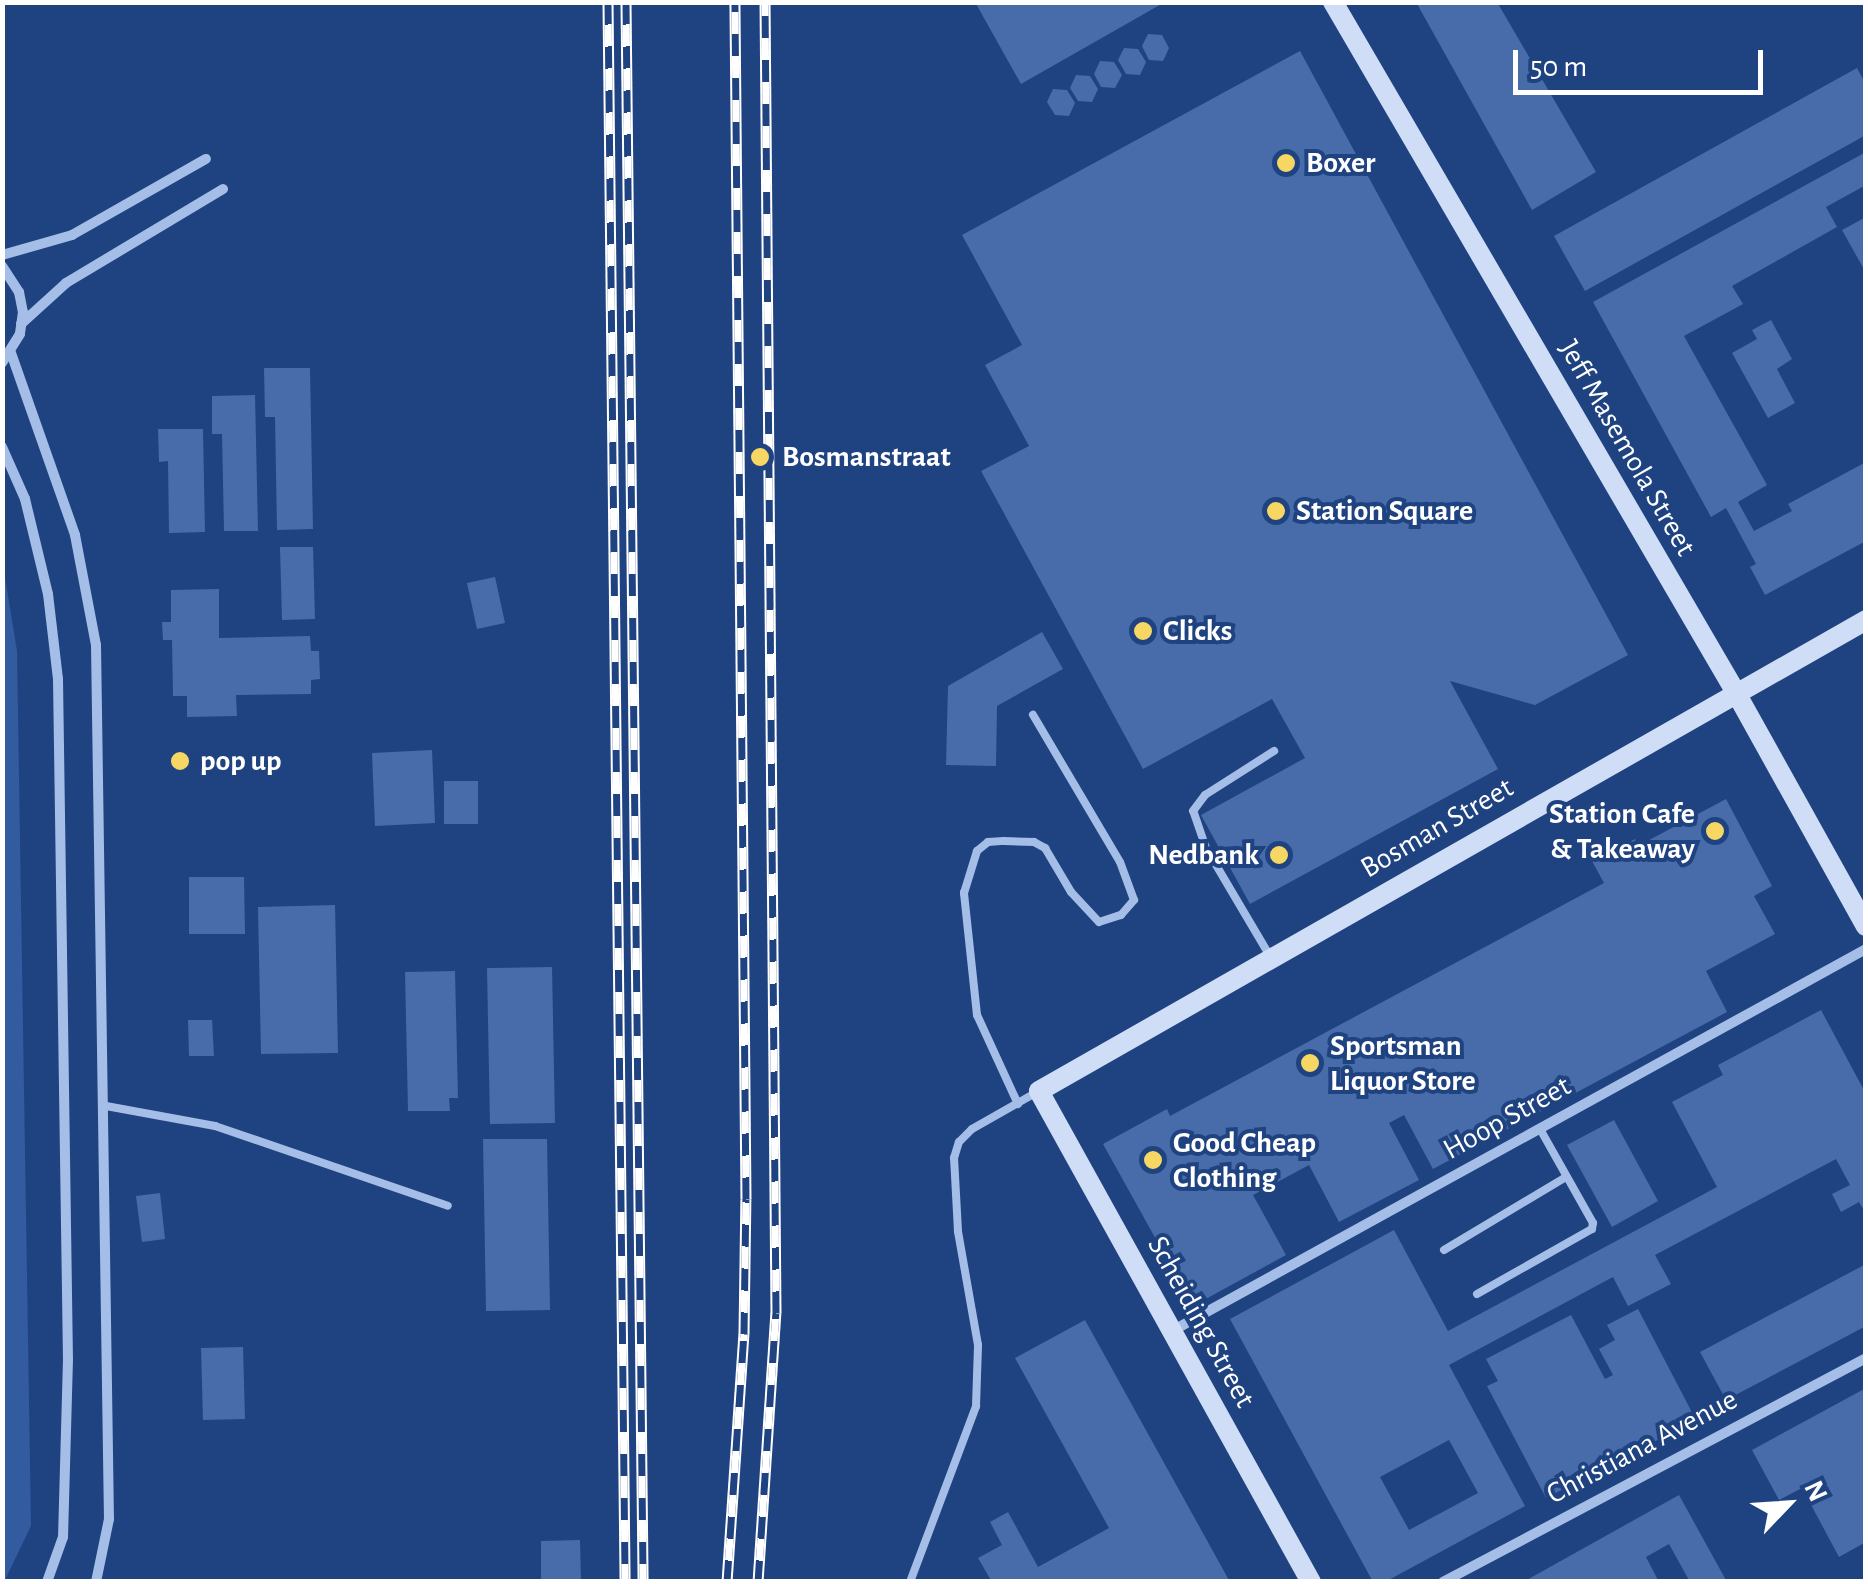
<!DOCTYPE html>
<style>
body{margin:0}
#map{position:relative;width:1868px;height:1584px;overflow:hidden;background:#1f4280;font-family:"Alegreya Sans",sans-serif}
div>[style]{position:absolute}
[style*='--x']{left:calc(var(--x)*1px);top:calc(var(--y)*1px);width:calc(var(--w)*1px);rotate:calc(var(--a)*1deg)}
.green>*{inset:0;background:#335b9f}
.building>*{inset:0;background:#486caa}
.service>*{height:8px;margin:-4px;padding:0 4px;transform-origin:4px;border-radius:4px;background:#a4bee8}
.minor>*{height:10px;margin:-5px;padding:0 5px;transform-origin:5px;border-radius:5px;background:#a4bee8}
.secondary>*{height:20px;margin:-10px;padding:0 10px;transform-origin:10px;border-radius:10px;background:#cfddf6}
.rail>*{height:11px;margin-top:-5.5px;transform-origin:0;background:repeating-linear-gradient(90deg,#1f4280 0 22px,#fff 0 44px);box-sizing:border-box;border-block:2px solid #fff}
.dots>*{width:28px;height:28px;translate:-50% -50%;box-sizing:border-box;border:5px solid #1f4280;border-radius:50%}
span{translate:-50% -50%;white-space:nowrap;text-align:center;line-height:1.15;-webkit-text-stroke:8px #1f4280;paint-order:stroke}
.poi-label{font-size:30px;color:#fff;font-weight:700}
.left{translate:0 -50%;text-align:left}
.right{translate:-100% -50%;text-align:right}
.street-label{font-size:30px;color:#fff}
.frame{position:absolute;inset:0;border:5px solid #fff;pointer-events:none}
.north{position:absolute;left:1738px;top:1454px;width:100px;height:100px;-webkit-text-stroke:8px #1f4280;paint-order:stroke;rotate:65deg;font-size:28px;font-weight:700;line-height:40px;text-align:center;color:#fff}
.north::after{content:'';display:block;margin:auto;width:35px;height:45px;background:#fff;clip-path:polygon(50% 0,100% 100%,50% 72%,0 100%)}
.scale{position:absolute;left:1513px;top:50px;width:250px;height:45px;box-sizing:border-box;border:5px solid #fff;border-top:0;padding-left:12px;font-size:30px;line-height:35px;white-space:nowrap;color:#fff;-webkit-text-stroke:8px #1f4280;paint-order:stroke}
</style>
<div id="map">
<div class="green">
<i style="clip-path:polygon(2px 559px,17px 651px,31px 1526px,4px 1582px)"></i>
</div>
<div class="building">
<i style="clip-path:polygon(975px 2px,1165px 2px,1021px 84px)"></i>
<i style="clip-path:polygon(1416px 2px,1497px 2px,1596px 172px,1532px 210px)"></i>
<i style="clip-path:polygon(1148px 34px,1162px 35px,1169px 48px,1163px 61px,1149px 60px,1142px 46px)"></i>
<i style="clip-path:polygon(1124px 48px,1138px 49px,1146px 62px,1140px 75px,1126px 74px,1118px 60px)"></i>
<i style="clip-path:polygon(1300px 51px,1628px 655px,1535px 705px,1450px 681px,1498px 769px,1250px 904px,1201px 815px,1305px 758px,1272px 699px,1143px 769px,981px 471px,1029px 446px,985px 365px,1022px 345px,962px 235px)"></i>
<i style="clip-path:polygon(1100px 61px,1114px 62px,1122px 75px,1115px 88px,1101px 87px,1094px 74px)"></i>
<i style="clip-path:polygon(1857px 68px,1866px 85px,1866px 135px,1585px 291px,1554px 236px)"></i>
<i style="clip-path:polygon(1076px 75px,1090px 76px,1098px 89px,1092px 102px,1078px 101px,1070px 88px)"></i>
<i style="clip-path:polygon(1053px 89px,1067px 90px,1075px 103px,1069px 116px,1055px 115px,1047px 102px)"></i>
<i style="clip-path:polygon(1866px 152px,1866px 185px,1826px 207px,1837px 227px,1732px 286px,1743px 304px,1684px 336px,1767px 485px,1738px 502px,1754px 531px,1792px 511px,1788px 504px,1866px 462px,1866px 541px,1765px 595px,1750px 567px,1756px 564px,1726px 508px,1711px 517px,1593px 302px)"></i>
<i style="clip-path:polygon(1866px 217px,1866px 273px,1842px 230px)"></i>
<i style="clip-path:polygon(1771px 320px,1792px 359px,1777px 369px,1795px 403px,1768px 418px,1732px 353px,1757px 339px,1752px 330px)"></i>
<i style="clip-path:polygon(264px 368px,310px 368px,313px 529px,277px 530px,275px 417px,265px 417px)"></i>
<i style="clip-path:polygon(255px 395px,258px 531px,224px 531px,222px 434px,212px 434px,212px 396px)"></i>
<i style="clip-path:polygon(158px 429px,203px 429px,205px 532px,169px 533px,168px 461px,159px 462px)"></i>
<i style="clip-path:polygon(280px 547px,313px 547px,315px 619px,282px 620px)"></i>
<i style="clip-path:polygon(495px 577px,505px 623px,477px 629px,467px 583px)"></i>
<i style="clip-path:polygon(219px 589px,219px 638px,310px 636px,311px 651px,319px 651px,320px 679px,311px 680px,311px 694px,236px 695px,237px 716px,187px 717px,187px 696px,173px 696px,172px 640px,163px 640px,162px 622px,171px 622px,171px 590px)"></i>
<i style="clip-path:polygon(1042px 632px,1063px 669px,997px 706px,996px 766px,946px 765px,948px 686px)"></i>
<i style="clip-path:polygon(432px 750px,435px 823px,375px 826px,372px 753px)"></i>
<i style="clip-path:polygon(444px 781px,478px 781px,478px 824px,444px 824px)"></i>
<i style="clip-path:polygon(1726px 799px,1772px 886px,1754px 896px,1775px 934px,1706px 971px,1727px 1012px,1433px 1169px,1404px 1115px,1389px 1123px,1419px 1180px,1339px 1222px,1309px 1165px,1253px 1195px,1286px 1255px,1193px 1306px,1103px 1144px,1167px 1109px,1170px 1116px,1604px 883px,1592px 861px,1635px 839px,1638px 846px)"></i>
<i style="clip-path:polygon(189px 877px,244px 877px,245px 934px,189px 934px)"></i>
<i style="clip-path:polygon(335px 905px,338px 1053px,261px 1054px,258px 907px)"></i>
<i style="clip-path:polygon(552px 967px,555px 1123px,490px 1124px,487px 968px)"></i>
<i style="clip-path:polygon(455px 971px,458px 1098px,449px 1098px,450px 1111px,408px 1111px,405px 972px)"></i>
<i style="clip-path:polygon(evenodd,1821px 1010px,1866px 1094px,1866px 1214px,1859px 1202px,1841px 1212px,1832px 1194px,1850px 1185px,1836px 1159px,1655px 1255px,1671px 1284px,1628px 1306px,1613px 1277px,1449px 1365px,1525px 1506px,1385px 1582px,1373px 1582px,1230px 1319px,1394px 1230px,1448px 1331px,1717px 1187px,1672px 1102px,1723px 1075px,1718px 1065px,1821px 1010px,1449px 1440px,1478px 1493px,1409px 1530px,1380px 1477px,1449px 1440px)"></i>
<i style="clip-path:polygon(188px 1020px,212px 1020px,214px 1056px,189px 1056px)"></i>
<i style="clip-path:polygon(1614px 1120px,1658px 1201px,1612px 1227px,1567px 1145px)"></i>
<i style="clip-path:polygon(483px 1139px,547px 1139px,550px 1310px,486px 1311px)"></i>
<i style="clip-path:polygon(160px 1193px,165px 1239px,142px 1242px,136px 1196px)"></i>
<i style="clip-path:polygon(1866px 1264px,1866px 1326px,1726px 1400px,1700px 1352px)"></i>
<i style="clip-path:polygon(1638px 1309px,1696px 1420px,1546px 1498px,1487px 1386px,1498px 1381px,1486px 1359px,1571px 1315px,1605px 1379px,1613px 1375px,1599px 1349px,1615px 1340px,1607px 1325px)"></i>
<i style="clip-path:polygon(1085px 1320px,1230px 1582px,992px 1582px,978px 1558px,1002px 1545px,990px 1522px,1008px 1512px,1038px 1567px,1109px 1528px,1015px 1358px)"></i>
<i style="clip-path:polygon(243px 1347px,245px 1419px,203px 1420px,201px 1348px)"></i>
<i style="clip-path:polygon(1866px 1388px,1866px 1542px,1839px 1557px,1802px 1488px,1779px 1500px,1752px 1450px)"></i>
<i style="clip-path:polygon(1679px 1495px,1727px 1582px,1690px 1582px,1669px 1544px,1646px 1557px,1659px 1582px,1523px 1582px)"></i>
<i style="clip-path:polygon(580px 1540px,581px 1582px,541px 1582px,541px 1541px)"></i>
</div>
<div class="service">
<i style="--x:1271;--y:958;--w:128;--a:-120.6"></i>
<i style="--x:1206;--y:848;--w:39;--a:-109"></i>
<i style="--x:1193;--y:811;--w:20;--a:-53"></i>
<i style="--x:1205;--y:795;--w:82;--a:-32.5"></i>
<i style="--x:1018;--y:1104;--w:98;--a:-114.7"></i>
<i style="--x:977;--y:1015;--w:123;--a:-96.1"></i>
<i style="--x:964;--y:893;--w:44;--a:-72.8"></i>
<i style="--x:977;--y:851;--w:14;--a:-39"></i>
<i style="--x:988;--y:842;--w:16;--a:-4"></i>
<i style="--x:1004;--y:841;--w:30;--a:2"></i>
<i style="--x:1034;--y:842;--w:13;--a:29"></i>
<i style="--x:1045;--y:848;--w:51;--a:59.4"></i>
<i style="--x:1071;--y:892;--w:41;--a:47"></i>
<i style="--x:1099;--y:922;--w:23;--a:-18"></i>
<i style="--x:1121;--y:915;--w:20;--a:-49"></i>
<i style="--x:1134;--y:900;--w:40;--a:-110.2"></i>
<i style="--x:1120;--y:862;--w:171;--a:-120.6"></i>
<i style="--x:106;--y:1106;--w:111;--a:10.4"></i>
<i style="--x:215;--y:1126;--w:246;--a:18.9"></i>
<i style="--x:1444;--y:1250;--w:142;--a:-30.9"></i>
<i style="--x:1477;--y:1294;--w:132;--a:-29.5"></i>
<i style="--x:1592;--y:1229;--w:6;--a:-81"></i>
<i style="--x:1593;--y:1223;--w:108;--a:-119.4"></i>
<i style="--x:910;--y:1582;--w:188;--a:-69.4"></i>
<i style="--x:976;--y:1406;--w:61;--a:-88.1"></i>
<i style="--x:978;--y:1345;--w:116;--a:-100"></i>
<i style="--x:958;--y:1231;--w:73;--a:-93.1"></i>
<i style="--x:954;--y:1158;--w:17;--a:-73"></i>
<i style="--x:959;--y:1142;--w:18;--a:-45"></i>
<i style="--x:972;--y:1129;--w:77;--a:-29.6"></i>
</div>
<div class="minor">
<i style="--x:2;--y:255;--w:73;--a:-15.9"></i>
<i style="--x:72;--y:235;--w:154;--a:-29.6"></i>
<i style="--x:2;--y:266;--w:31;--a:57"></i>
<i style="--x:19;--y:292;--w:20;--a:79"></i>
<i style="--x:23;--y:312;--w:22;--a:98"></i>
<i style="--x:20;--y:334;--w:34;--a:122"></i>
<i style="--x:21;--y:324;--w:61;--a:-42.3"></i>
<i style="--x:66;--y:283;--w:183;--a:-30.9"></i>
<i style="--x:11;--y:353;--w:193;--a:70.6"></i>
<i style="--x:75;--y:535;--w:112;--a:79.2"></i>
<i style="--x:96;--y:645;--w:874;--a:89.15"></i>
<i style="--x:109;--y:1519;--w:64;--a:101.7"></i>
<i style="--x:2;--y:447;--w:57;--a:66.1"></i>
<i style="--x:25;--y:499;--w:98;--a:76.4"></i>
<i style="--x:48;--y:594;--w:86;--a:83.3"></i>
<i style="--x:58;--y:679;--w:680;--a:89.16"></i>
<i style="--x:68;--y:1359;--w:178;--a:91.6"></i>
<i style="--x:63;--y:1537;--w:48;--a:109.6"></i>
<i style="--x:1172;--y:1331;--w:792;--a:-28.83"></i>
<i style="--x:1443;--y:1582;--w:479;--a:-27.9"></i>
</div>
<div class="secondary">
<i style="--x:1333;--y:2;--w:798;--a:59.74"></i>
<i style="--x:1735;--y:691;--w:269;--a:60.9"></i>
<i style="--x:1311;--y:1582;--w:561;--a:-118.99"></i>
<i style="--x:1039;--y:1091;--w:952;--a:-29.66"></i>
</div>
<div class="rail">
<i style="--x:608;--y:2;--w:1580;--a:89.38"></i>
<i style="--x:626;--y:2;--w:1580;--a:89.38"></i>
<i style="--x:727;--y:1582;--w:249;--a:-86.1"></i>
<i style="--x:744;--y:1334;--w:135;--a:-89.2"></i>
<i style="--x:746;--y:1199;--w:1197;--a:-90.53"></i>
<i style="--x:758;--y:1582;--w:270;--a:-86.2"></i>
<i style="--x:776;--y:1313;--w:1311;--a:-90.48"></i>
</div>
<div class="dots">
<i style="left:1286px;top:163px;background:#f6d764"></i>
<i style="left:760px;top:457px;background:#f6d764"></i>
<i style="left:1276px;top:511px;background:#f6d764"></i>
<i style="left:1143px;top:631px;background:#f6d764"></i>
<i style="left:180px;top:761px;background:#f6d764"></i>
<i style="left:1715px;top:831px;background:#f6d764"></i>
<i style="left:1279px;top:855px;background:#f6d764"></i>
<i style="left:1310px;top:1063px;background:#f6d764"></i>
<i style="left:1153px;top:1160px;background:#f6d764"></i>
</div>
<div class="poi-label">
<span class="left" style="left:1306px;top:163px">Boxer</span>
<span class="left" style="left:782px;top:457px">Bosmanstraat</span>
<span class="left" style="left:1296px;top:511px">Station Square</span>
<span class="left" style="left:1163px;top:631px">Clicks</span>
<span class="left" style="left:200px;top:761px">pop up</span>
<span class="right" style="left:1695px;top:831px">Station Cafe<br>&amp; Takeaway</span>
<span class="right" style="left:1259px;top:855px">Nedbank</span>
<span class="left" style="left:1330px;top:1063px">Sportsman<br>Liquor Store</span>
<span class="left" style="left:1173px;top:1160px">Good Cheap<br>Clothing</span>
</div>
<div class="street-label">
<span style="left:1627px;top:448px;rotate:60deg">Jeff Masemola Street</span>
<span style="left:1437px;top:828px;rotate:-30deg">Bosman Street</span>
<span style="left:1507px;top:1118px;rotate:-29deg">Hoop Street</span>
<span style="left:1201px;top:1322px;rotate:61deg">Scheiding Street</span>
<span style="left:1642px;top:1447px;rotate:-28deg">Christiana Avenue</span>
</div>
<div class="frame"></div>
<div class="north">N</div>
<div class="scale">50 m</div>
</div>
